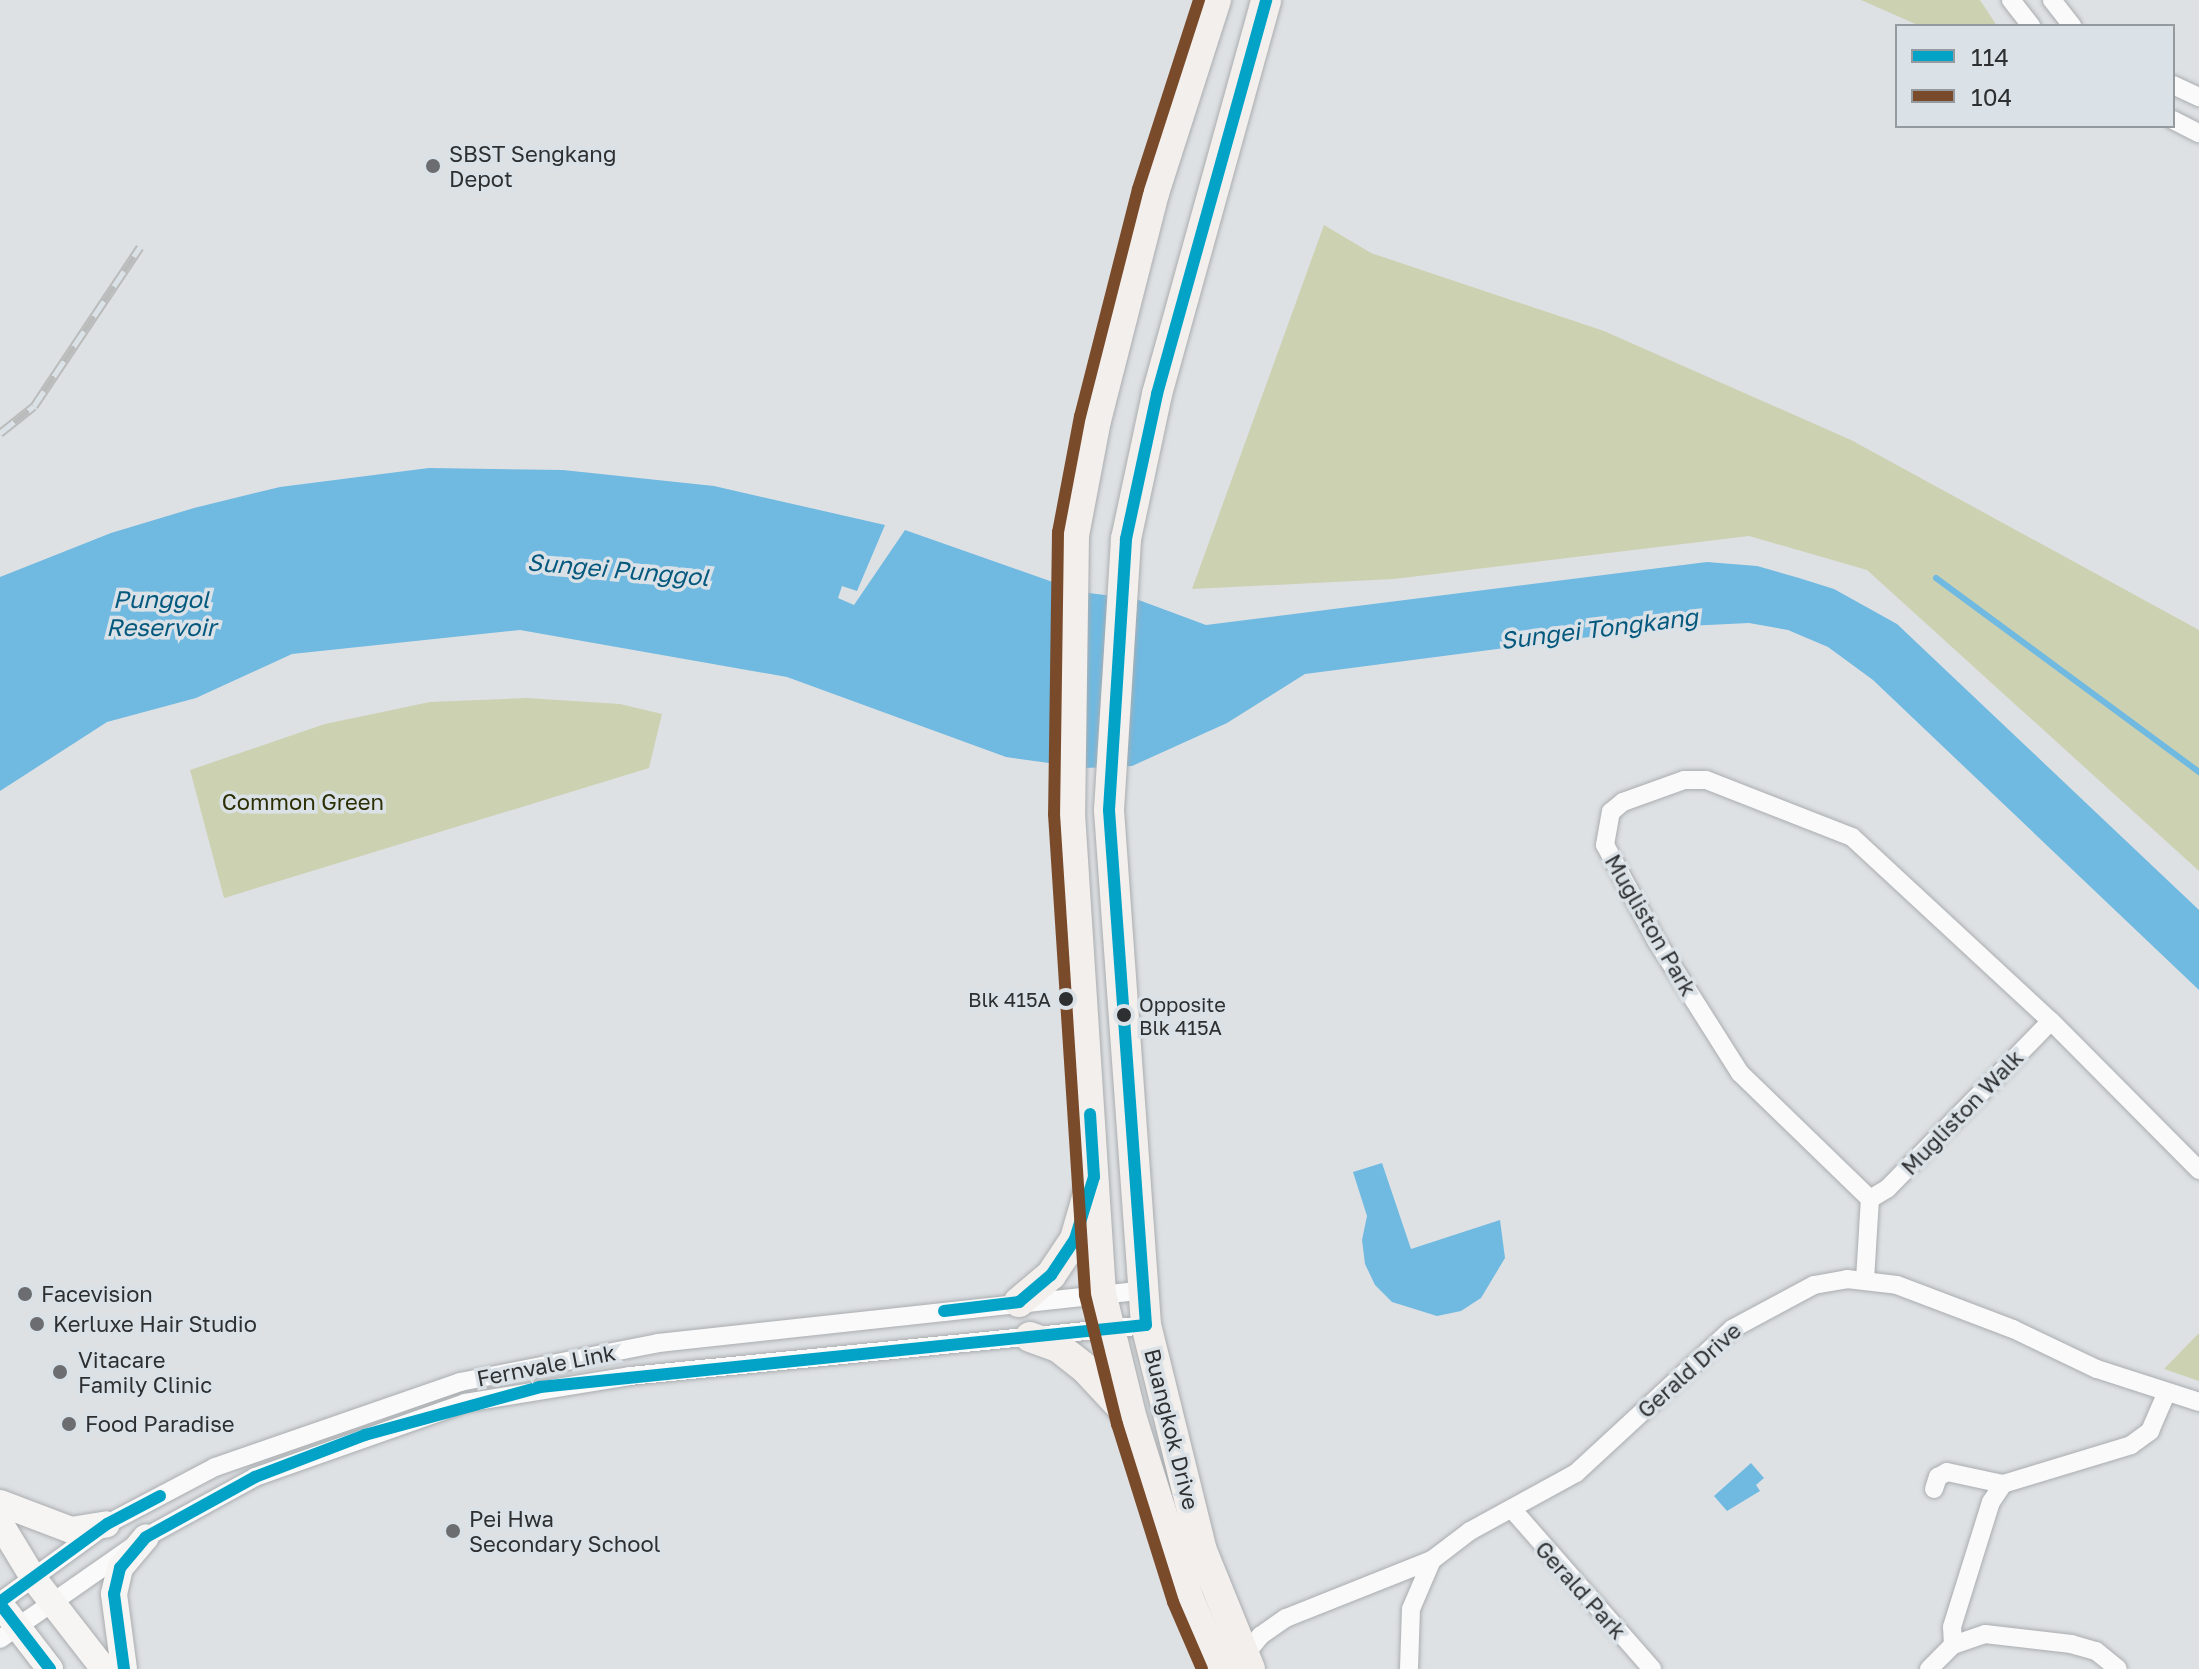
<!DOCTYPE html>
<style>
body{margin:0}
#map{position:relative;width:2199px;height:1669px;overflow:hidden;background:#dee1e4;font-family:"Golos Text",sans-serif}
div>[style]{position:absolute}
[style*='--x']{left:calc(var(--x)*1px);top:calc(var(--y)*1px);width:calc(var(--w)*1px);rotate:calc(var(--a)*1deg)}
.green>*{inset:0;background:#ccd1b2}
.water>*{inset:0;background:#70b9e1}
.stream>*{height:6px;margin:-3px;padding:0 3px;transform-origin:3px;border-radius:3px;background:#70b9e1}
.roads{filter:drop-shadow(0 0 2px #aaadaf) drop-shadow(0 0 2px #aaadaf)}
.minor>*{height:18px;margin:-9px;padding:0 9px;transform-origin:9px;border-radius:9px;background:#fafafb}
.secondary>*{height:26px;margin:-13px;padding:0 13px;transform-origin:13px;border-radius:13px;background:#f7f5f4}
.primary>*{height:30px;margin:-15px;padding:0 15px;transform-origin:15px;border-radius:15px;background:#f3efed}
.rail>*{height:9px;margin-top:-4.5px;transform-origin:0;background:repeating-linear-gradient(90deg,#dbe2e7 0 18px,#babbbb 0 36px);box-sizing:border-box;border-block:2px solid #babbbb}
.bus-1>*{height:12px;margin:-6px;padding:0 6px;transform-origin:6px;border-radius:6px;background:#02a3c6}
.bus-2>*{height:12px;margin:-6px;padding:0 6px;transform-origin:6px;border-radius:6px;background:#7a4b2a}
.dots>*{width:22px;height:22px;translate:-50% -50%;box-sizing:border-box;border:4px solid #dbe2e7;border-radius:50%}
span{translate:-50% -50%;white-space:nowrap;text-align:center;line-height:1.15;-webkit-text-stroke:7px #dbe2e7;paint-order:stroke}
.bus-label{font-size:20px;color:#2d2f31}
.right{translate:-100% -50%;text-align:right}
.left{translate:0 -50%;text-align:left}
.poi-label{font-size:22px;color:#2d2f31}
.park-label{font-size:22px;color:#2c2e03}
.street-label{font-size:22px;color:#2d2f31}
.water-label{font-size:24px;color:#05597e;font-style:italic}
.legend{position:absolute;left:1895px;top:24px;width:280px;height:104px;box-sizing:border-box;background:#dbe2e7;border:2px solid #959a9e;margin:0;padding:10px 14px;list-style:none;font-size:24px;color:#2d2f31}
.legend li{display:flex;align-items:center;gap:16px;height:40px}
.legend b{width:40px;border:2px solid #959a9e}
</style>
<div id="map">
<div class="green">
<i style="clip-path:polygon(1861px 0,1980px 0,1997px 26px,1920px 26px)"></i>
<i style="clip-path:polygon(1324px 225px,1371px 253px,1604px 331px,1851px 440px,2199px 630px,2199px 871px,1867px 570px,1749px 536px,1394px 579px,1192px 589px)"></i>
<i style="clip-path:polygon(527px 698px,620px 704px,662px 714px,649px 768px,224px 898px,190px 770px,325px 724px,430px 702px)"></i>
<i style="clip-path:polygon(2199px 1333px,2199px 1381px,2164px 1369px)"></i>
</div>
<div class="water">
<i style="clip-path:polygon(429px 468px,563px 470px,714px 486px,885px 525px,857px 591px,842px 586px,838px 598px,854px 605px,905px 530px,1081px 592px,1136px 599px,1206px 625px,1707px 562px,1757px 566px,1799px 578px,1834px 589px,1897px 624px,2199px 910px,2199px 990px,1873px 680px,1828px 647px,1788px 630px,1749px 623px,1666px 627px,1305px 674px,1227px 723px,1132px 766px,1085px 768px,1006px 757px,787px 677px,520px 630px,292px 654px,196px 698px,107px 722px,0 791px,0 577px,111px 533px,194px 508px,280px 487px)"></i>
<i style="clip-path:polygon(1382px 1163px,1411px 1249px,1500px 1220px,1505px 1258px,1481px 1298px,1461px 1311px,1437px 1316px,1392px 1302px,1375px 1285px,1365px 1264px,1362px 1240px,1367px 1216px,1353px 1172px)"></i>
<i style="clip-path:polygon(1751px 1463px,1764px 1478px,1756px 1485px,1760px 1491px,1727px 1511px,1714px 1496px)"></i>
</div>
<div class="stream">
<i style="--x:1936;--y:578;--w:327;--a:36.4"></i>
</div>
<div class="roads">
<div class="minor">
<i style="--x:2011;--y:0;--w:33;--a:52"></i>
<i style="--x:2052;--y:0;--w:33;--a:52"></i>
<i style="--x:2173;--y:85;--w:29;--a:25"></i>
<i style="--x:2173;--y:120;--w:29;--a:27"></i>
<i style="--x:1870;--y:1199;--w:181;--a:-135.9"></i>
<i style="--x:1740;--y:1073;--w:157;--a:-122.3"></i>
<i style="--x:1656;--y:940;--w:108;--a:-118.2"></i>
<i style="--x:1605;--y:845;--w:34;--a:-80"></i>
<i style="--x:1611;--y:812;--w:16;--a:-40"></i>
<i style="--x:1623;--y:802;--w:65;--a:-19.8"></i>
<i style="--x:1684;--y:780;--w:22;--a:0"></i>
<i style="--x:1706;--y:780;--w:157;--a:21.3"></i>
<i style="--x:1852;--y:837;--w:271;--a:42.8"></i>
<i style="--x:2051;--y:1021;--w:210;--a:45.2"></i>
<i style="--x:1870;--y:1199;--w:21;--a:-31"></i>
<i style="--x:1888;--y:1188;--w:233;--a:-45.7"></i>
<i style="--x:1865;--y:1280;--w:81;--a:-86.5"></i>
<i style="--x:1934;--y:1489;--w:13;--a:-72"></i>
<i style="--x:1938;--y:1477;--w:10;--a:-29"></i>
<i style="--x:1947;--y:1472;--w:57;--a:12.1"></i>
<i style="--x:2003;--y:1484;--w:134;--a:-16.9"></i>
<i style="--x:2131;--y:1445;--w:24;--a:-36"></i>
<i style="--x:2150;--y:1431;--w:40;--a:-66.6"></i>
<i style="--x:1512;--y:1509;--w:213;--a:48.8"></i>
<i style="--x:0;--y:1602;--w:132;--a:-36.1"></i>
<i style="--x:107;--y:1524;--w:122;--a:-27.8"></i>
<i style="--x:215;--y:1467;--w:259;--a:-19.1"></i>
<i style="--x:460;--y:1382;--w:202;--a:-11.1"></i>
<i style="--x:658;--y:1343;--w:487;--a:-6.2"></i>
<i style="--x:0;--y:1639;--w:178;--a:-34.9"></i>
<i style="--x:146;--y:1537;--w:124;--a:-28.8"></i>
<i style="--x:255;--y:1477;--w:223;--a:-19.4"></i>
<i style="--x:465;--y:1403;--w:167;--a:-9.3"></i>
<i style="--x:630;--y:1376;--w:519;--a:-5.64"></i>
<i style="--x:1953;--y:1645;--w:18;--a:-93"></i>
<i style="--x:1952;--y:1627;--w:131;--a:-72.7"></i>
<i style="--x:1991;--y:1502;--w:22;--a:-56"></i>
<i style="--x:1244;--y:1656;--w:26;--a:-51"></i>
<i style="--x:1260;--y:1636;--w:32;--a:-35"></i>
<i style="--x:1286;--y:1618;--w:157;--a:-21.7"></i>
<i style="--x:1432;--y:1560;--w:48;--a:-37.3"></i>
<i style="--x:1470;--y:1531;--w:121;--a:-28.7"></i>
<i style="--x:1576;--y:1473;--w:212;--a:-42.7"></i>
<i style="--x:1732;--y:1329;--w:93;--a:-28.2"></i>
<i style="--x:1814;--y:1285;--w:34;--a:-10"></i>
<i style="--x:1847;--y:1279;--w:50;--a:6.8"></i>
<i style="--x:1897;--y:1285;--w:124;--a:20.8"></i>
<i style="--x:2013;--y:1329;--w:93;--a:25.5"></i>
<i style="--x:2097;--y:1369;--w:107;--a:17.9"></i>
<i style="--x:1409;--y:1669;--w:60;--a:-88.1"></i>
<i style="--x:1411;--y:1609;--w:53;--a:-66.8"></i>
<i style="--x:1929;--y:1669;--w:34;--a:-45"></i>
<i style="--x:1953;--y:1645;--w:34;--a:-19"></i>
<i style="--x:1985;--y:1634;--w:87;--a:6.6"></i>
<i style="--x:2071;--y:1644;--w:26;--a:16"></i>
<i style="--x:2096;--y:1651;--w:28;--a:39"></i>
</div>
<div class="secondary">
<i style="--x:0;--y:1503;--w:76;--a:20.8"></i>
<i style="--x:71;--y:1530;--w:36;--a:-9"></i>
<i style="--x:0;--y:1523;--w:66;--a:58.7"></i>
<i style="--x:34;--y:1579;--w:114;--a:52.1"></i>
<i style="--x:0;--y:1604;--w:82;--a:52.4"></i>
<i style="--x:124;--y:1669;--w:76;--a:-97.6"></i>
<i style="--x:114;--y:1594;--w:27;--a:-77"></i>
<i style="--x:120;--y:1568;--w:40;--a:-50"></i>
</div>
<div class="primary">
<i style="--x:1216;--y:0;--w:203;--a:107.8"></i>
<i style="--x:1154;--y:193;--w:234;--a:104.3"></i>
<i style="--x:1096;--y:420;--w:117;--a:100.8"></i>
<i style="--x:1074;--y:535;--w:279;--a:90.8"></i>
<i style="--x:1070;--y:814;--w:480;--a:86.3"></i>
<i style="--x:1101;--y:1293;--w:130;--a:76.2"></i>
<i style="--x:1132;--y:1419;--w:187;--a:72.5"></i>
<i style="--x:1188;--y:1597;--w:78;--a:66.7"></i>
<i style="--x:1019;--y:1302;--w:42;--a:-40.2"></i>
<i style="--x:1051;--y:1275;--w:43;--a:-56.3"></i>
<i style="--x:1075;--y:1239;--w:47;--a:-73.9"></i>
<i style="--x:1030;--y:1337;--w:30;--a:20"></i>
<i style="--x:1058;--y:1347;--w:36;--a:38"></i>
<i style="--x:1086;--y:1369;--w:59;--a:47.1"></i>
<i style="--x:1250;--y:1669;--w:127;--a:-112.1"></i>
<i style="--x:1202;--y:1551;--w:233;--a:-103.9"></i>
<i style="--x:1146;--y:1325;--w:516;--a:-94.11"></i>
<i style="--x:1109;--y:810;--w:272;--a:-86.4"></i>
<i style="--x:1126;--y:539;--w:148;--a:-77.9"></i>
<i style="--x:1157;--y:394;--w:409;--a:-74.5"></i>
</div>
</div>
<div class="rail">
<i style="--x:0;--y:433;--w:43;--a:-38.5"></i>
<i style="--x:34;--y:406;--w:191;--a:-56.3"></i>
</div>
<div class="bus-1">
<i style="--x:944;--y:1311;--w:76;--a:-6.8"></i>
<i style="--x:1019;--y:1302;--w:42;--a:-40.2"></i>
<i style="--x:1051;--y:1275;--w:43;--a:-56.3"></i>
<i style="--x:1075;--y:1239;--w:65;--a:-73"></i>
<i style="--x:1094;--y:1177;--w:63;--a:-93.6"></i>
<i style="--x:0;--y:1602;--w:132;--a:-36.1"></i>
<i style="--x:107;--y:1524;--w:60;--a:-27.8"></i>
<i style="--x:0;--y:1604;--w:82;--a:52.4"></i>
<i style="--x:124;--y:1669;--w:76;--a:-97.6"></i>
<i style="--x:114;--y:1594;--w:27;--a:-77"></i>
<i style="--x:120;--y:1568;--w:40;--a:-50"></i>
<i style="--x:146;--y:1537;--w:124;--a:-28.8"></i>
<i style="--x:255;--y:1477;--w:118;--a:-20.9"></i>
<i style="--x:365;--y:1435;--w:181;--a:-15.3"></i>
<i style="--x:540;--y:1387;--w:609;--a:-5.84"></i>
<i style="--x:1146;--y:1325;--w:516;--a:-94.11"></i>
<i style="--x:1109;--y:810;--w:272;--a:-86.4"></i>
<i style="--x:1126;--y:539;--w:148;--a:-77.9"></i>
<i style="--x:1157;--y:394;--w:409;--a:-74.5"></i>
</div>
<div class="bus-2">
<i style="--x:1199;--y:0;--w:199;--a:107.9"></i>
<i style="--x:1138;--y:189;--w:234;--a:104.3"></i>
<i style="--x:1080;--y:416;--w:118;--a:100.7"></i>
<i style="--x:1058;--y:532;--w:282;--a:90.8"></i>
<i style="--x:1054;--y:814;--w:482;--a:86.3"></i>
<i style="--x:1085;--y:1295;--w:133;--a:76.1"></i>
<i style="--x:1117;--y:1424;--w:187;--a:72.5"></i>
<i style="--x:1173;--y:1602;--w:73;--a:66.6"></i>
</div>
<div class="dots">
<i style="left:433px;top:166px;background:#6b6d70"></i>
<i style="left:1066px;top:999px;background:#2d2f31"></i>
<i style="left:1124px;top:1015px;background:#2d2f31"></i>
<i style="left:25px;top:1294px;background:#6b6d70"></i>
<i style="left:37px;top:1324px;background:#6b6d70"></i>
<i style="left:60px;top:1372px;background:#6b6d70"></i>
<i style="left:69px;top:1424px;background:#6b6d70"></i>
<i style="left:453px;top:1531px;background:#6b6d70"></i>
</div>
<div class="bus-label">
<span class="right" style="left:1051px;top:999px">Blk 415A</span>
<span class="left" style="left:1139px;top:1016px">Opposite<br>Blk 415A</span>
</div>
<div class="poi-label">
<span class="left" style="left:449px;top:166px">SBST Sengkang<br>Depot</span>
<span class="left" style="left:41px;top:1294px">Facevision</span>
<span class="left" style="left:53px;top:1324px">Kerluxe Hair Studio</span>
<span class="left" style="left:78px;top:1372px">Vitacare<br>Family Clinic</span>
<span class="left" style="left:85px;top:1424px">Food Paradise</span>
<span class="left" style="left:469px;top:1531px">Pei Hwa<br>Secondary School</span>
</div>
<div class="park-label">
<span style="left:303px;top:802px">Common Green</span>
</div>
<div class="street-label">
<span style="left:1651px;top:925px;rotate:60deg">Mugliston Park</span>
<span style="left:1962px;top:1112px;rotate:-46deg">Mugliston Walk</span>
<span style="left:546px;top:1365px;rotate:-11deg">Fernvale Link</span>
<span style="left:1689px;top:1370px;rotate:-42deg">Gerald Drive</span>
<span style="left:1172px;top:1429px;rotate:76deg">Buangkok Drive</span>
<span style="left:1581px;top:1590px;rotate:48deg">Gerald Park</span>
</div>
<div class="water-label">
<span style="left:618px;top:569px;rotate:5deg">Sungei Punggol</span>
<span style="left:161px;top:613px">Punggol<br>Reservoir</span>
<span style="left:1599px;top:628px;rotate:-7deg">Sungei Tongkang</span>
</div>
<ul class="legend">
<li><b style="height:10px;background:#02a3c6"></b>114</li>
<li><b style="height:10px;background:#7a4b2a"></b>104</li>
</ul>
</div>
